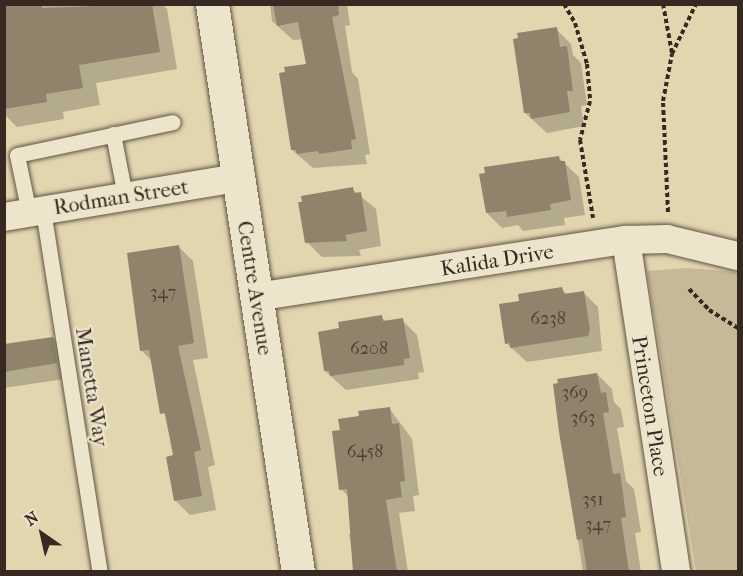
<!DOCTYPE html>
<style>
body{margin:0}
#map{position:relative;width:743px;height:576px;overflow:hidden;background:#e2d6af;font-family:"IM FELL French Canon",serif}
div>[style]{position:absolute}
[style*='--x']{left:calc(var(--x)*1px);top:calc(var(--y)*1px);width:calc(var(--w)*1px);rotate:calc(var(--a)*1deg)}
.green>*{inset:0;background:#c5b997}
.shadow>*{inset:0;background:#0003}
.building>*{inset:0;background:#8f836b}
.path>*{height:4px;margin-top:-2px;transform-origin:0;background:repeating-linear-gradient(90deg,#352922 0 4.5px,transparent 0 7.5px)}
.roads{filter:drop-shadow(0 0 2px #605445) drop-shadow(0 0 2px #605445)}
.lane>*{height:15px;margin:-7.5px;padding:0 7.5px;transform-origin:7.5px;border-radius:7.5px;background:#ece4cb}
.street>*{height:28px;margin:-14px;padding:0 14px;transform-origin:14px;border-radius:14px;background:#ece4cb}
.secondary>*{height:33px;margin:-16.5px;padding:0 16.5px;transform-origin:16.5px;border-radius:16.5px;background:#ece4cb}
span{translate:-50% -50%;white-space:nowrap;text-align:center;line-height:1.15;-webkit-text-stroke:4.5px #ece4cb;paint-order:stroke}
.number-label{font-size:18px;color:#4c4034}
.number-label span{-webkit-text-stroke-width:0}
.street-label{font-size:21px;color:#352922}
.frame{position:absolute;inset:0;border:6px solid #352922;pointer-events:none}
.north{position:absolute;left:12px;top:504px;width:60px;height:60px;-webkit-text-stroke:4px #ece4cb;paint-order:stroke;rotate:326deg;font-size:16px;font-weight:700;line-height:24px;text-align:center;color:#352922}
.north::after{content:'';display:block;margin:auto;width:21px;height:27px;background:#352922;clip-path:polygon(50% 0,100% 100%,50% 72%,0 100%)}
</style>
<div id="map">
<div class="green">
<i style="clip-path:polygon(687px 268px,738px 272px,738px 571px,696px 571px,647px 271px)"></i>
</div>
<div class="shadow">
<i style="clip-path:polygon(4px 4px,162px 4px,167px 9px,177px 69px,96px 83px,100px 105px,63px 112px,64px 119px,17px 127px,4px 114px)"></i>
<i style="clip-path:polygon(270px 4px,347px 4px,350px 25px,345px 26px,352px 72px,358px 79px,370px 154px,365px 155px,367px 164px,313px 168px,292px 150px,287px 74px,308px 65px,303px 39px,293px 40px,272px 21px)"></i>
<i style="clip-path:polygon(556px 29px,571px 44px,573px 55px,581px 63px,587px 105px,581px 106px,584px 126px,547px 133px,525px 113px)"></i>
<i style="clip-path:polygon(559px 158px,579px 177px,585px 215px,564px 218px,565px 225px,523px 231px,518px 225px,502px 228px,487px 213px)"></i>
<i style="clip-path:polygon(352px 189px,376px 209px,381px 246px,359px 250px,361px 256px,322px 257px,307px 242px)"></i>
<i style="clip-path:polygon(178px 246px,193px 261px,208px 358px,193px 360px,215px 465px,208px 467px,216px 510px,190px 515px,175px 500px,174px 457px,153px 362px,142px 351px)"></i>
<i style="clip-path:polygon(562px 289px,567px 294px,583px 292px,598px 307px,602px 351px,527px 362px,506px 343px,521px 302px)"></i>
<i style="clip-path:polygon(381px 317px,387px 322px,402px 320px,417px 335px,424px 372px,418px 373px,419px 379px,346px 390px,325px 371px,340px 330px)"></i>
<i style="clip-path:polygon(53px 338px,68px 353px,71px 378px,4px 388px,4px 346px)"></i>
<i style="clip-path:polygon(597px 374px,612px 389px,614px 402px,621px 409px,624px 427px,617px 428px,626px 481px,634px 489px,641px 532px,635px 533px,641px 572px,583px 572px,554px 385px)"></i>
<i style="clip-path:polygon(389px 408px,412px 439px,419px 495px,413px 496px,415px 511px,399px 513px,408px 572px,355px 572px,349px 534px,355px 533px,350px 498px,341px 489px,341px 431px,360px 417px)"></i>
</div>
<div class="building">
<i style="clip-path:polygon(4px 4px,42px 4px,42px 8px,152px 4px,160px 52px,79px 65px,83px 88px,46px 94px,47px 102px,4px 109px)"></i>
<i style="clip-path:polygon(273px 4px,338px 4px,339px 15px,332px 17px,356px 139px,351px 140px,352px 149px,319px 154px,318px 151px,297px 154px,296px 150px,291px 150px,279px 73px,285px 72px,284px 67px,306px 64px,298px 22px,277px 26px)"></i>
<i style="clip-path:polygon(557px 27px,560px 47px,567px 46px,573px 91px,567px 91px,570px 112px,531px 119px,530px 113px,524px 113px,513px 39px,518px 38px,517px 33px)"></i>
<i style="clip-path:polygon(559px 156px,560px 161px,565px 161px,571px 200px,550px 204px,551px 210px,507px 217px,506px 211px,486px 213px,479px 174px,485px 173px,484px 167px)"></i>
<i style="clip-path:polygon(353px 187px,354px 193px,361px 192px,367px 231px,345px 235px,347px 241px,305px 243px,298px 202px,302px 202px,301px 196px)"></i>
<i style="clip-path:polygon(179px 245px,194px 343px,178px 346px,201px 450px,194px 452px,202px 496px,174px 501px,166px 457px,173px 455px,165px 413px,160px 414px,149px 350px,140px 351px,127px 253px)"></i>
<i style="clip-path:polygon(562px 287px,564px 294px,584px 291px,590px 330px,588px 336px,510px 348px,510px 343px,505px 344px,499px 304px,519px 301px,518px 294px)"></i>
<i style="clip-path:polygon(382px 315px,383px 321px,403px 318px,410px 358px,404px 359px,404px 365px,330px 376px,329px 371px,324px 371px,318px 332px,339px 328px,338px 322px)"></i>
<i style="clip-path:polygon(53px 337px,57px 363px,4px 372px,4px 344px)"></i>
<i style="clip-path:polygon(597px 373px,601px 393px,606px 392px,609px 412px,603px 413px,613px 474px,620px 473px,623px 493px,626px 517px,621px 518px,629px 572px,587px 572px,582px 539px,577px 540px,559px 432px,553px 384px,558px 383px,557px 379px)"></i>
<i style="clip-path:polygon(390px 407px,392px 424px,399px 423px,405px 481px,400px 482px,402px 497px,386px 500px,397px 572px,353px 572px,347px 489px,339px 490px,332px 431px,340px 430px,338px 419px,359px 416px,358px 411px)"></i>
</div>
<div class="path">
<i style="--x:564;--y:4;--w:22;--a:60"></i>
<i style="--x:575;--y:23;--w:43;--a:73.7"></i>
<i style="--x:587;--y:64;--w:37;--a:85"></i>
<i style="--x:590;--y:101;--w:40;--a:104.4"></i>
<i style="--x:580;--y:140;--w:79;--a:80.5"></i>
<i style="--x:663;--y:4;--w:50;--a:79.6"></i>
<i style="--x:668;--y:212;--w:111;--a:-92.6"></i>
<i style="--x:663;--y:101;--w:48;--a:-79.2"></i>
<i style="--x:672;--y:54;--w:55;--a:-64.4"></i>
<i style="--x:689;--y:289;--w:29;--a:46"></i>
<i style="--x:709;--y:310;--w:34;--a:32"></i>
</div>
<div class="roads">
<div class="lane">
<i style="--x:113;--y:134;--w:63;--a:79"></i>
<i style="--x:43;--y:210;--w:366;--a:81.1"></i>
<i style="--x:29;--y:213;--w:59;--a:-101.7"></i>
<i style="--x:17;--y:155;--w:159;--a:-11.9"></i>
</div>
<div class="street">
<i style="--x:4;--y:217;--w:236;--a:-9.5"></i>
<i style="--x:626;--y:240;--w:336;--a:81.4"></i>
<i style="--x:256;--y:297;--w:374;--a:-8.8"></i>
<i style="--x:626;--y:240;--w:41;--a:-1.4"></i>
<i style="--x:667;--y:239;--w:73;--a:13.5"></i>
</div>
<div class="secondary">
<i style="--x:212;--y:4;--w:574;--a:81.39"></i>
</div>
</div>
<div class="number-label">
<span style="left:163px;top:293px">347</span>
<span style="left:548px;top:319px">6238</span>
<span style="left:369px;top:349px">6208</span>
<span style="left:575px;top:393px">369</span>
<span style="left:583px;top:418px">363</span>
<span style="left:365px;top:452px">6458</span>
<span style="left:593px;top:500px">351</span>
<span style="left:598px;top:525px">347</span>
</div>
<div class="street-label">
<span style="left:121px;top:197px;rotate:-9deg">Rodman Street</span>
<span style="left:497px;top:260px;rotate:-9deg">Kalida Drive</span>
<span style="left:255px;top:288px;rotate:81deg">Centre Avenue</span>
<span style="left:92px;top:387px;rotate:81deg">Manetta Way</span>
<span style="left:650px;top:406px;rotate:81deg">Princeton Place</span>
</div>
<div class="frame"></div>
<div class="north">N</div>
</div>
